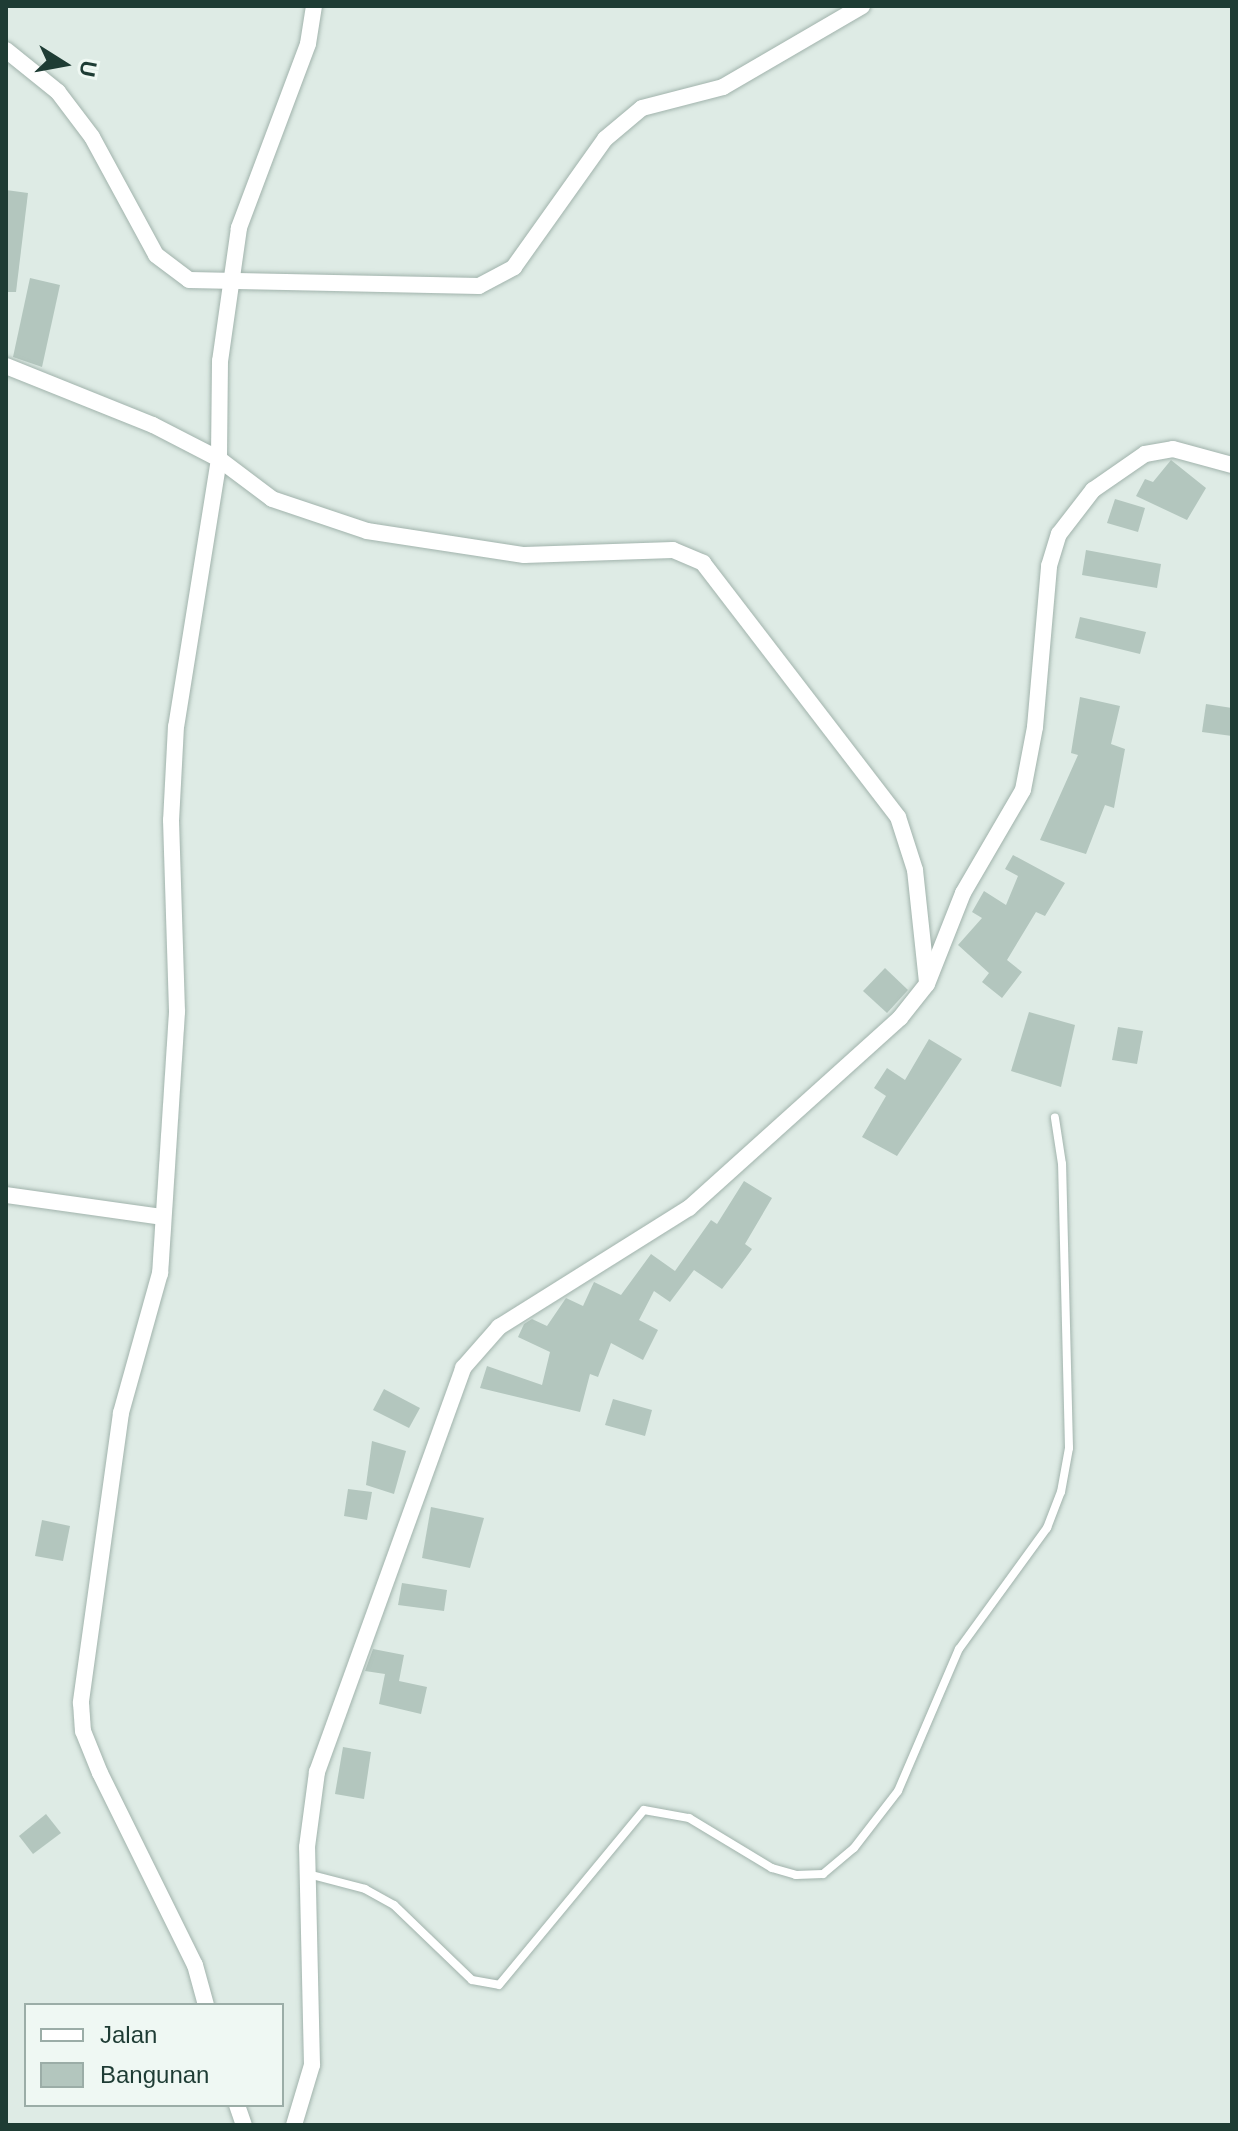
<!DOCTYPE html>
<style>
body{margin:0}
#map{position:relative;width:1238px;height:2131px;overflow:hidden;background:#deebe5;font-family:Arial,sans-serif}
div>[style]{position:absolute}
[style*='--x']{left:calc(var(--x)*1px);top:calc(var(--y)*1px);width:calc(var(--w)*1px);rotate:calc(var(--a)*1deg)}
.building>*{inset:0;background:#b3c6be}
.roads{filter:drop-shadow(0 0 2px #a1b3ac) drop-shadow(0 0 2px #a1b3ac)}
.lane>*{height:8px;margin:-4px;padding:0 4px;transform-origin:4px;border-radius:4px;background:#fff}
.street>*{height:16px;margin:-8px;padding:0 8px;transform-origin:8px;border-radius:8px;background:#fff}
span{translate:-50% -50%;white-space:nowrap;text-align:center;line-height:1.15;-webkit-text-stroke:7px #eff8f3;paint-order:stroke}
.frame{position:absolute;inset:0;border:8px solid #1e3c34;pointer-events:none}
.legend{position:absolute;left:24px;top:2003px;width:260px;height:104px;box-sizing:border-box;background:#eff8f3;border:2px solid #9bada7;margin:0;padding:10px 14px;list-style:none;font-size:24px;color:#1e3c34}
.legend li{display:flex;align-items:center;gap:16px;height:40px}
.legend b{width:40px;border:2px solid #9bada7}
.north{position:absolute;left:24px;top:24px;width:80px;height:80px;-webkit-text-stroke:6px #eff8f3;paint-order:stroke;rotate:101deg;font-size:22px;font-weight:700;line-height:32px;text-align:center;color:#1e3c34}
.north::after{content:'';display:block;margin:auto;width:28px;height:36px;background:#1e3c34;clip-path:polygon(50% 0,100% 100%,50% 72%,0 100%)}
</style>
<div id="map">
<div class="building">
<i style="clip-path:polygon(6px 190px,28px 193px,16px 292px,6px 292px)"></i>
<i style="clip-path:polygon(30px 278px,60px 285px,42px 367px,13px 357px)"></i>
<i style="clip-path:polygon(1171px 460px,1206px 488px,1187px 520px,1136px 496px,1145px 479px,1153px 482px)"></i>
<i style="clip-path:polygon(1115px 499px,1145px 508px,1138px 532px,1107px 523px)"></i>
<i style="clip-path:polygon(1086px 550px,1161px 564px,1157px 588px,1082px 575px)"></i>
<i style="clip-path:polygon(1080px 617px,1146px 632px,1140px 654px,1075px 638px)"></i>
<i style="clip-path:polygon(1080px 697px,1120px 706px,1111px 744px,1125px 749px,1114px 808px,1105px 805px,1086px 854px,1040px 840px,1078px 755px,1071px 753px)"></i>
<i style="clip-path:polygon(1206px 704px,1232px 708px,1232px 736px,1202px 732px)"></i>
<i style="clip-path:polygon(1013px 855px,1065px 883px,1045px 916px,1036px 912px,1007px 960px,1022px 972px,1002px 998px,982px 982px,989px 973px,958px 945px,982px 918px,972px 912px,984px 891px,1006px 905px,1018px 876px,1005px 869px)"></i>
<i style="clip-path:polygon(885px 968px,908px 990px,887px 1013px,863px 991px)"></i>
<i style="clip-path:polygon(1029px 1012px,1075px 1025px,1061px 1087px,1011px 1071px)"></i>
<i style="clip-path:polygon(1118px 1027px,1143px 1031px,1137px 1064px,1112px 1060px)"></i>
<i style="clip-path:polygon(929px 1039px,962px 1059px,897px 1156px,862px 1137px,886px 1096px,874px 1088px,887px 1068px,905px 1080px)"></i>
<i style="clip-path:polygon(744px 1181px,772px 1198px,745px 1244px,752px 1249px,739px 1267px,722px 1289px,694px 1270px,670px 1302px,654px 1291px,639px 1320px,658px 1330px,643px 1360px,611px 1343px,598px 1377px,590px 1374px,580px 1412px,480px 1388px,487px 1366px,542px 1385px,550px 1352px,518px 1337px,524px 1324px,532px 1319px,547px 1326px,566px 1298px,583px 1306px,594px 1282px,621px 1295px,651px 1254px,675px 1271px,711px 1220px,717px 1224px)"></i>
<i style="clip-path:polygon(384px 1389px,420px 1408px,409px 1428px,373px 1410px)"></i>
<i style="clip-path:polygon(613px 1399px,652px 1410px,645px 1436px,605px 1425px)"></i>
<i style="clip-path:polygon(372px 1441px,406px 1451px,394px 1494px,366px 1485px)"></i>
<i style="clip-path:polygon(348px 1489px,372px 1492px,367px 1520px,344px 1516px)"></i>
<i style="clip-path:polygon(431px 1507px,484px 1518px,470px 1568px,422px 1558px)"></i>
<i style="clip-path:polygon(42px 1520px,70px 1526px,63px 1561px,35px 1556px)"></i>
<i style="clip-path:polygon(402px 1583px,447px 1590px,444px 1611px,398px 1605px)"></i>
<i style="clip-path:polygon(373px 1649px,404px 1655px,399px 1681px,427px 1687px,421px 1714px,379px 1704px,385px 1674px,365px 1671px)"></i>
<i style="clip-path:polygon(343px 1747px,371px 1752px,364px 1799px,335px 1794px)"></i>
<i style="clip-path:polygon(46px 1814px,61px 1833px,33px 1854px,19px 1836px)"></i>
</div>
<div class="roads">
<div class="lane">
<i style="--x:308;--y:1874;--w:59;--a:14.7"></i>
<i style="--x:365;--y:1889;--w:33;--a:29"></i>
<i style="--x:394;--y:1905;--w:108;--a:43.9"></i>
<i style="--x:472;--y:1980;--w:27;--a:10"></i>
<i style="--x:499;--y:1985;--w:227;--a:-50.4"></i>
<i style="--x:644;--y:1810;--w:46;--a:10.1"></i>
<i style="--x:689;--y:1818;--w:97;--a:31.1"></i>
<i style="--x:772;--y:1868;--w:25;--a:16"></i>
<i style="--x:796;--y:1875;--w:27;--a:-2"></i>
<i style="--x:823;--y:1874;--w:40;--a:-40"></i>
<i style="--x:854;--y:1848;--w:72;--a:-52.3"></i>
<i style="--x:898;--y:1791;--w:155;--a:-66.8"></i>
<i style="--x:959;--y:1649;--w:150;--a:-54"></i>
<i style="--x:1047;--y:1528;--w:39;--a:-69"></i>
<i style="--x:1061;--y:1492;--w:45;--a:-79.7"></i>
<i style="--x:1069;--y:1448;--w:284;--a:-91.4"></i>
<i style="--x:1062;--y:1164;--w:47;--a:-98.7"></i>
</div>
<div class="street">
<i style="--x:314;--y:6;--w:38;--a:99"></i>
<i style="--x:308;--y:44;--w:197;--a:110.6"></i>
<i style="--x:239;--y:228;--w:134;--a:98.1"></i>
<i style="--x:220;--y:361;--w:98;--a:90.6"></i>
<i style="--x:219;--y:459;--w:66;--a:37"></i>
<i style="--x:272;--y:499;--w:100;--a:18.6"></i>
<i style="--x:367;--y:531;--w:159;--a:8.7"></i>
<i style="--x:524;--y:555;--w:149;--a:-1.9"></i>
<i style="--x:673;--y:550;--w:33;--a:23"></i>
<i style="--x:703;--y:563;--w:320;--a:52.5"></i>
<i style="--x:898;--y:817;--w:56;--a:72.2"></i>
<i style="--x:915;--y:870;--w:113;--a:83.9"></i>
<i style="--x:6;--y:50;--w:67;--a:38.9"></i>
<i style="--x:58;--y:92;--w:56;--a:52.9"></i>
<i style="--x:92;--y:137;--w:134;--a:61.5"></i>
<i style="--x:156;--y:255;--w:41;--a:37.1"></i>
<i style="--x:189;--y:280;--w:290;--a:1.2"></i>
<i style="--x:479;--y:286;--w:40;--a:-28"></i>
<i style="--x:514;--y:267;--w:157;--a:-54.6"></i>
<i style="--x:605;--y:139;--w:48;--a:-40"></i>
<i style="--x:642;--y:108;--w:84;--a:-14.5"></i>
<i style="--x:723;--y:87;--w:161;--a:-30.2"></i>
<i style="--x:6;--y:366;--w:158;--a:21.9"></i>
<i style="--x:153;--y:425;--w:74;--a:27.3"></i>
<i style="--x:219;--y:459;--w:270;--a:99.1"></i>
<i style="--x:176;--y:726;--w:94;--a:93"></i>
<i style="--x:171;--y:820;--w:192;--a:88.2"></i>
<i style="--x:177;--y:1012;--w:262;--a:93.7"></i>
<i style="--x:160;--y:1273;--w:145;--a:105.6"></i>
<i style="--x:121;--y:1413;--w:293;--a:97.9"></i>
<i style="--x:81;--y:1703;--w:28;--a:86"></i>
<i style="--x:83;--y:1731;--w:45;--a:68"></i>
<i style="--x:100;--y:1773;--w:214;--a:63.7"></i>
<i style="--x:195;--y:1965;--w:41;--a:74.6"></i>
<i style="--x:6;--y:1195;--w:158;--a:8"></i>
<i style="--x:237;--y:2105;--w:21;--a:71"></i>
<i style="--x:294;--y:2125;--w:63;--a:-73.3"></i>
<i style="--x:312;--y:2065;--w:218;--a:-91.3"></i>
<i style="--x:307;--y:1847;--w:76;--a:-82.4"></i>
<i style="--x:317;--y:1772;--w:430;--a:-70.1"></i>
<i style="--x:463;--y:1368;--w:55;--a:-48.7"></i>
<i style="--x:499;--y:1327;--w:224;--a:-32.1"></i>
<i style="--x:689;--y:1208;--w:284;--a:-42"></i>
<i style="--x:900;--y:1018;--w:43;--a:-51.5"></i>
<i style="--x:927;--y:984;--w:98;--a:-68.4"></i>
<i style="--x:963;--y:893;--w:119;--a:-59.8"></i>
<i style="--x:1023;--y:790;--w:64;--a:-79.2"></i>
<i style="--x:1035;--y:727;--w:162;--a:-85"></i>
<i style="--x:1049;--y:566;--w:34;--a:-73"></i>
<i style="--x:1059;--y:534;--w:56;--a:-52.3"></i>
<i style="--x:1093;--y:490;--w:63;--a:-34.7"></i>
<i style="--x:1145;--y:454;--w:28;--a:-10"></i>
<i style="--x:1173;--y:449;--w:61;--a:15.2"></i>
</div>
</div>
<div class="frame"></div>
<ul class="legend">
<li><b style="height:10px;background:#fff"></b>Jalan</li>
<li><b style="height:22px;background:#b3c6be"></b>Bangunan</li>
</ul>
<div class="north">U</div>
</div>
